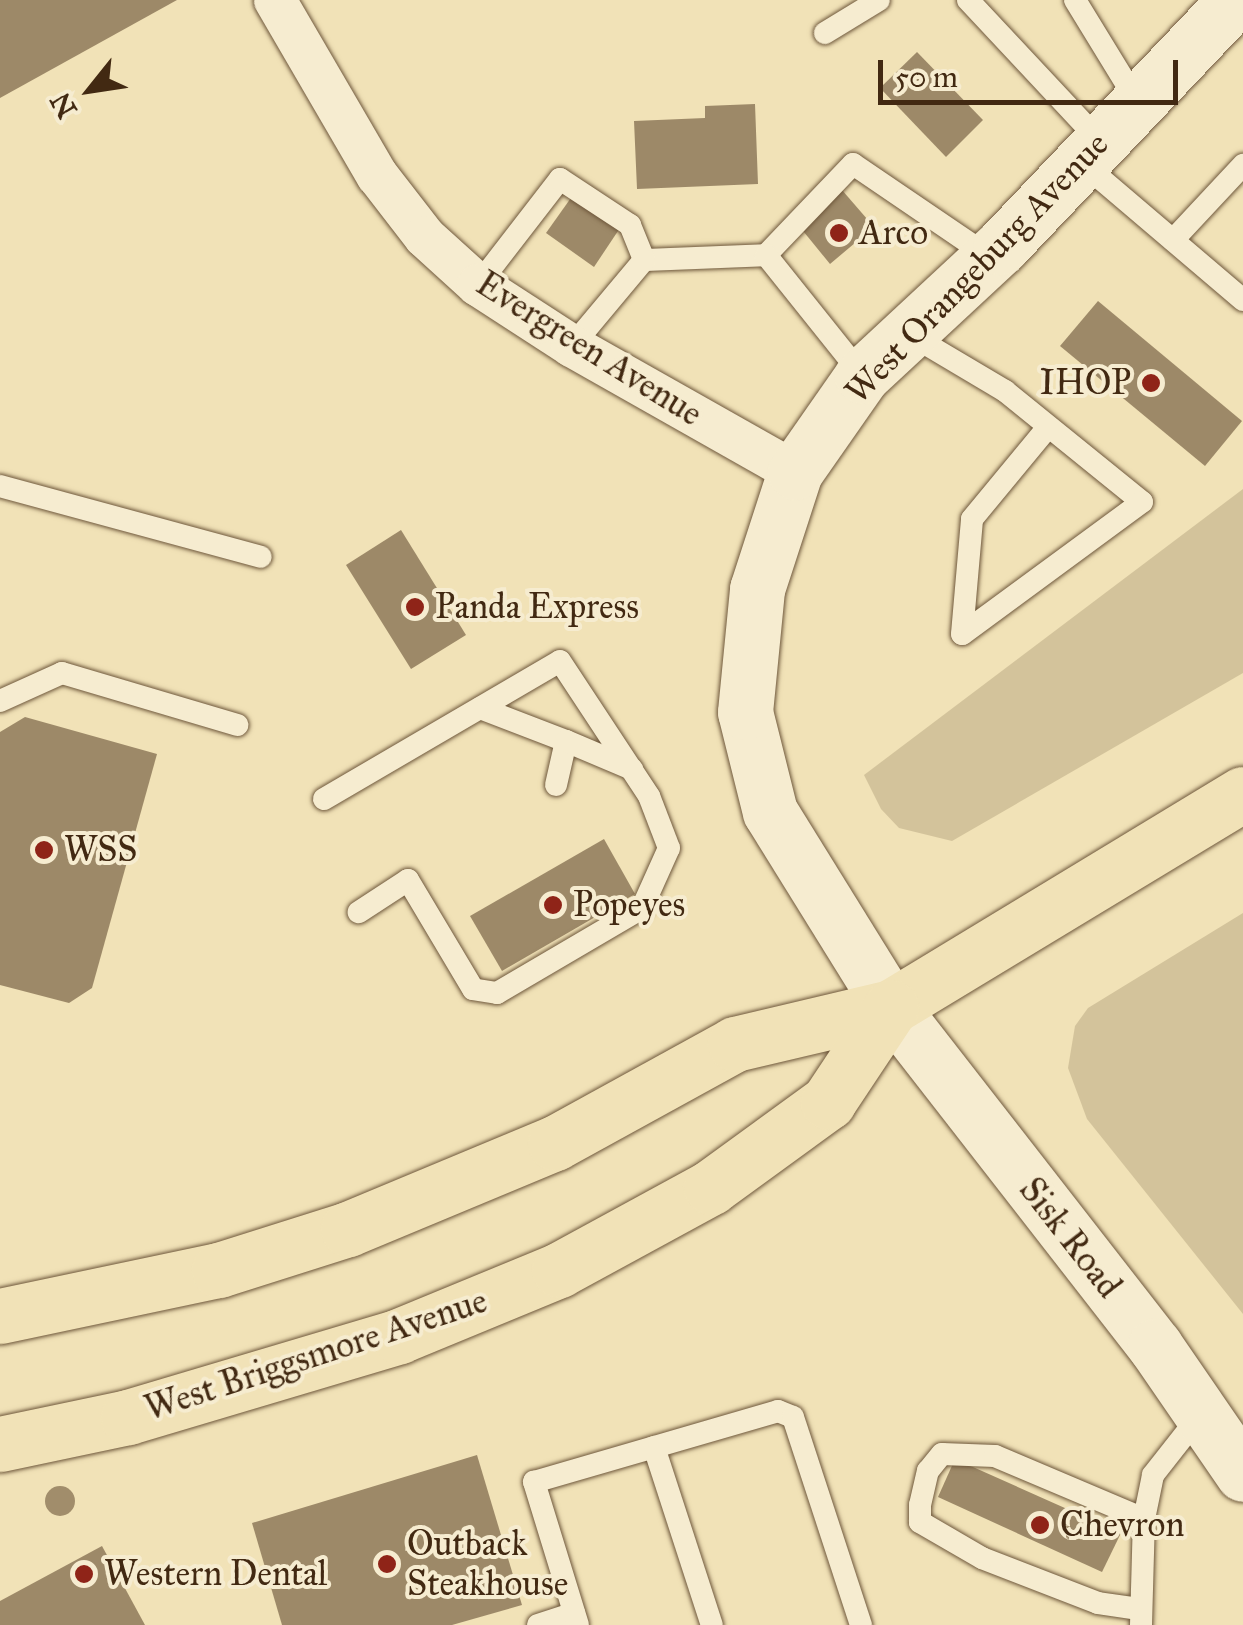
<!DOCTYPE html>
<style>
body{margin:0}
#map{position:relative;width:1243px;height:1625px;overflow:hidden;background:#f1e2b7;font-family:"IM FELL Great Primer",serif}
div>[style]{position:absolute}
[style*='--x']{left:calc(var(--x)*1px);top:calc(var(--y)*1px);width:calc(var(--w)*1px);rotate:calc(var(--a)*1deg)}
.green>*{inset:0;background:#d3c39b}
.building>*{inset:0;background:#9d8968}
.roads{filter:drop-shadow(0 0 2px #6e573b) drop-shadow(0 0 2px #6e573b)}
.service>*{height:22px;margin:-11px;padding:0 11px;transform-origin:11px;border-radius:11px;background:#f6ecd0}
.minor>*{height:42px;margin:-21px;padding:0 21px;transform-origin:21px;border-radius:21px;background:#f6ecd0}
.tertiary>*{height:55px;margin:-27.5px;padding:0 27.5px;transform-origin:27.5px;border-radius:27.5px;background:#f6ecd0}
.secondary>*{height:55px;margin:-27.5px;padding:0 27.5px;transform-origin:27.5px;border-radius:27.5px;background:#f6ecd0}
.primary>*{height:55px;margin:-27.5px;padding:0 27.5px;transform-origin:27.5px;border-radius:27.5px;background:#f1e2b7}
.trees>*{width:30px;height:30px;margin:-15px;border-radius:50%;background:#a18d6b}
.dots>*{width:28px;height:28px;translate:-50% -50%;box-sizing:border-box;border:5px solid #f6ecd0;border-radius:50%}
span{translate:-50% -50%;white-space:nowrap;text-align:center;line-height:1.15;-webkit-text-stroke:8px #f6ecd0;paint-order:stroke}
.poi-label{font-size:35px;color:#422912}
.left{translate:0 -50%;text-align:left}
.right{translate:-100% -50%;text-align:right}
.street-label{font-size:35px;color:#422912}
.north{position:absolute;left:40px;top:40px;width:100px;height:100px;-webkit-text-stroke:8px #f6ecd0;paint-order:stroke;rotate:240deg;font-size:28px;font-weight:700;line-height:40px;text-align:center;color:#422912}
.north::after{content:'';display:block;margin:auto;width:35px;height:45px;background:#422912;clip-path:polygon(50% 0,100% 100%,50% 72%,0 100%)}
.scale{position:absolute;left:878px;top:60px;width:300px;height:45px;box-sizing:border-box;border:5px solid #422912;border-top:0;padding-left:12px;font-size:30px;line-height:35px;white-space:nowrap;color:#422912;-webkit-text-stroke:8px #f6ecd0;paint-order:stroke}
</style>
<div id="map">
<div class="green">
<i style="clip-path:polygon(1243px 489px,1243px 673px,952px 841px,899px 828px,881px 809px,864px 775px)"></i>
<i style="clip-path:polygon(1243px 913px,1243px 1314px,1087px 1119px,1068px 1068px,1075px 1026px,1088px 1008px)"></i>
</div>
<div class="building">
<i style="clip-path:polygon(0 0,177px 0,0 98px)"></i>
<i style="clip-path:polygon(917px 52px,983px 120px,946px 157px,880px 88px)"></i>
<i style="clip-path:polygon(755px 104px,758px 184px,637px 189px,634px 121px,705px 118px,705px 106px)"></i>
<i style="clip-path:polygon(842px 190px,874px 227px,830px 264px,799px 226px)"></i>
<i style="clip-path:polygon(573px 195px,620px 228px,594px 267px,546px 233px)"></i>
<i style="clip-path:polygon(1098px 301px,1242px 421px,1205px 466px,1060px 346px)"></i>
<i style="clip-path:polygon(401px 530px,466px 635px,411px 669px,346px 565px)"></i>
<i style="clip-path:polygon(25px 717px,157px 754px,92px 988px,69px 1003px,0 985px,0 732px)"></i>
<i style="clip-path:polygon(604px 839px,635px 894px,502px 971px,470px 916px)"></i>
<i style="clip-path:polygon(477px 1455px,522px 1605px,452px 1625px,282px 1625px,252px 1523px)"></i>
<i style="clip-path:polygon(955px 1459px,1121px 1533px,1102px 1572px,938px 1497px)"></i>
<i style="clip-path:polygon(102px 1546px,145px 1625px,0 1625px,0 1601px)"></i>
</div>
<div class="roads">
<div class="service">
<i style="--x:968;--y:0;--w:193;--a:46.9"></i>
<i style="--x:1075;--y:0;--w:121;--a:58.5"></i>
<i style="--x:825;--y:33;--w:63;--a:-31.4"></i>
<i style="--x:1081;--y:162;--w:213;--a:40.4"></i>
<i style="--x:1173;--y:240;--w:103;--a:-47"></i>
<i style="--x:766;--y:255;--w:126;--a:-46.3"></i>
<i style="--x:853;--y:164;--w:166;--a:34.2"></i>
<i style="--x:644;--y:260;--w:122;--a:-2.3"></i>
<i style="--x:766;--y:255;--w:154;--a:51.3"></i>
<i style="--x:478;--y:285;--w:134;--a:-52.3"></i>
<i style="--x:560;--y:179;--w:84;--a:33.3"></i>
<i style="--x:630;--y:225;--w:38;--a:68"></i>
<i style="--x:644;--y:260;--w:112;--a:129.9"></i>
<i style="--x:909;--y:334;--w:112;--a:30.7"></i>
<i style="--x:1005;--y:391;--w:176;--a:39"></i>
<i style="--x:1142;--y:502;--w:223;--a:143.7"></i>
<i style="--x:0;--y:486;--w:270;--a:15.2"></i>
<i style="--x:962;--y:634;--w:115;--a:-85"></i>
<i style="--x:972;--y:519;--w:119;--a:-50.4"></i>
<i style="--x:0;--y:701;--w:68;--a:-24.3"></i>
<i style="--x:62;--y:673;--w:183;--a:16.5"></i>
<i style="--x:480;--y:708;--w:92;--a:21"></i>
<i style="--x:566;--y:741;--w:45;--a:102.8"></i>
<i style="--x:566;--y:741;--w:72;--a:23"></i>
<i style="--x:324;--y:799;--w:273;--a:-30.3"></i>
<i style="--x:560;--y:661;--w:162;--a:56.6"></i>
<i style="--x:649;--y:796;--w:56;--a:69"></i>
<i style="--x:669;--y:848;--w:66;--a:114.2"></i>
<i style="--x:642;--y:908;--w:168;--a:149.6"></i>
<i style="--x:497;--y:993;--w:24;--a:-171"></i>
<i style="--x:473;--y:989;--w:127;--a:-120.8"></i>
<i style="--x:408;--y:880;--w:59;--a:146.9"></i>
<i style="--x:654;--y:1447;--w:187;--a:72"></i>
<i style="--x:1139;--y:1609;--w:41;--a:-171.7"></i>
<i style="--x:1098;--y:1603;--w:124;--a:-158.8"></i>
<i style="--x:982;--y:1558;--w:72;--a:-149.9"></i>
<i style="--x:920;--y:1522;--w:17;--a:-90"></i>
<i style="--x:920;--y:1505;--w:35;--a:-77"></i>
<i style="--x:928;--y:1471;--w:22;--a:-51"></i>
<i style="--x:942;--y:1454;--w:53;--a:2.2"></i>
<i style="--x:995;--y:1456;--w:162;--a:22.9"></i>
<i style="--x:538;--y:1625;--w:38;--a:-18"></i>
<i style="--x:578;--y:1625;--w:150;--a:-107.1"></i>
<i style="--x:534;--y:1482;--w:254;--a:-16.2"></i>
<i style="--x:778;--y:1411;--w:16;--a:22"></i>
<i style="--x:793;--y:1417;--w:219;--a:71.9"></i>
<i style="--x:1141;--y:1625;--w:106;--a:-88.4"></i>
<i style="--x:1144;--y:1519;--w:45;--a:-78.4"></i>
<i style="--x:1153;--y:1475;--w:78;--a:-51.8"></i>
</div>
<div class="minor">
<i style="--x:275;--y:0;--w:203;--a:59.8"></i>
<i style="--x:377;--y:175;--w:78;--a:52.3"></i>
<i style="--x:425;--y:237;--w:72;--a:42.2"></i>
<i style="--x:478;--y:285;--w:112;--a:33"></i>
<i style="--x:572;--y:346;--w:256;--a:29.5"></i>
</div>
<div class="tertiary">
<i style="--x:891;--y:1007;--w:229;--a:-121.8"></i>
<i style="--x:770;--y:812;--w:103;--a:-104"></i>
<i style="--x:745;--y:712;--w:124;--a:-84.4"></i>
<i style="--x:757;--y:589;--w:123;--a:-72"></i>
<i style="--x:795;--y:472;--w:117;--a:-55.1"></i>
<i style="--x:862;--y:376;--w:190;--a:-42.9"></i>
<i style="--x:1001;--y:247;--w:340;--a:-46.5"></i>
</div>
<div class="secondary">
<i style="--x:891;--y:1007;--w:430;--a:52.1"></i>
<i style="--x:1155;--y:1346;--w:155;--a:55.5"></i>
</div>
<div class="primary">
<i style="--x:0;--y:1316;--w:224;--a:-11.9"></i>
<i style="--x:219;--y:1270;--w:135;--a:-17.6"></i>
<i style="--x:348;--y:1229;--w:224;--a:-22.6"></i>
<i style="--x:555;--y:1143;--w:205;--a:-28.8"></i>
<i style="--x:735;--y:1044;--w:160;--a:-13.3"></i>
<i style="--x:891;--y:1007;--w:411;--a:-31.2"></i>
<i style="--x:0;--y:1444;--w:131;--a:-11.9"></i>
<i style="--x:128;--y:1417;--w:283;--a:-16.6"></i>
<i style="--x:399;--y:1336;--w:173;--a:-22.4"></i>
<i style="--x:559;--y:1270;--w:173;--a:-28.6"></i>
<i style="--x:711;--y:1187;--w:145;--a:-36"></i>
<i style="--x:828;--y:1102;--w:114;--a:-56.4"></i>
</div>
</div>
<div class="trees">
<i style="left:60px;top:1501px"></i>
</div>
<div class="dots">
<i style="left:839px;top:233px;background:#8f2418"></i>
<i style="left:1151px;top:383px;background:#8f2418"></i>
<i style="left:415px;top:607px;background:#8f2418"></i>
<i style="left:44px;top:850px;background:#8f2418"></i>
<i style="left:553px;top:905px;background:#8f2418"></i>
<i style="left:1040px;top:1525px;background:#8f2418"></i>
<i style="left:387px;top:1564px;background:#8f2418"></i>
<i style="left:84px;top:1574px;background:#8f2418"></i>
</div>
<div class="poi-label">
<span class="left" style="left:859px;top:233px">Arco</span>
<span class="right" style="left:1131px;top:383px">IHOP</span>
<span class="left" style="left:435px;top:607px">Panda Express</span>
<span class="left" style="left:64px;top:850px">WSS</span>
<span class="left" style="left:573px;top:905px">Popeyes</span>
<span class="left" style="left:1060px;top:1525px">Chevron</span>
<span class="left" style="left:407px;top:1564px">Outback<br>Steakhouse</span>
<span class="left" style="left:104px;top:1574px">Western Dental</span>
</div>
<div class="street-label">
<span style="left:977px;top:268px;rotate:-46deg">West Orangeburg Avenue</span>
<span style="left:589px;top:349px;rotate:32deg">Evergreen Avenue</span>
<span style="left:1070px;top:1238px;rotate:52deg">Sisk Road</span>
<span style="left:316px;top:1355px;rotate:-18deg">West Briggsmore Avenue</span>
</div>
<div class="north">N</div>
<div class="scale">50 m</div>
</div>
